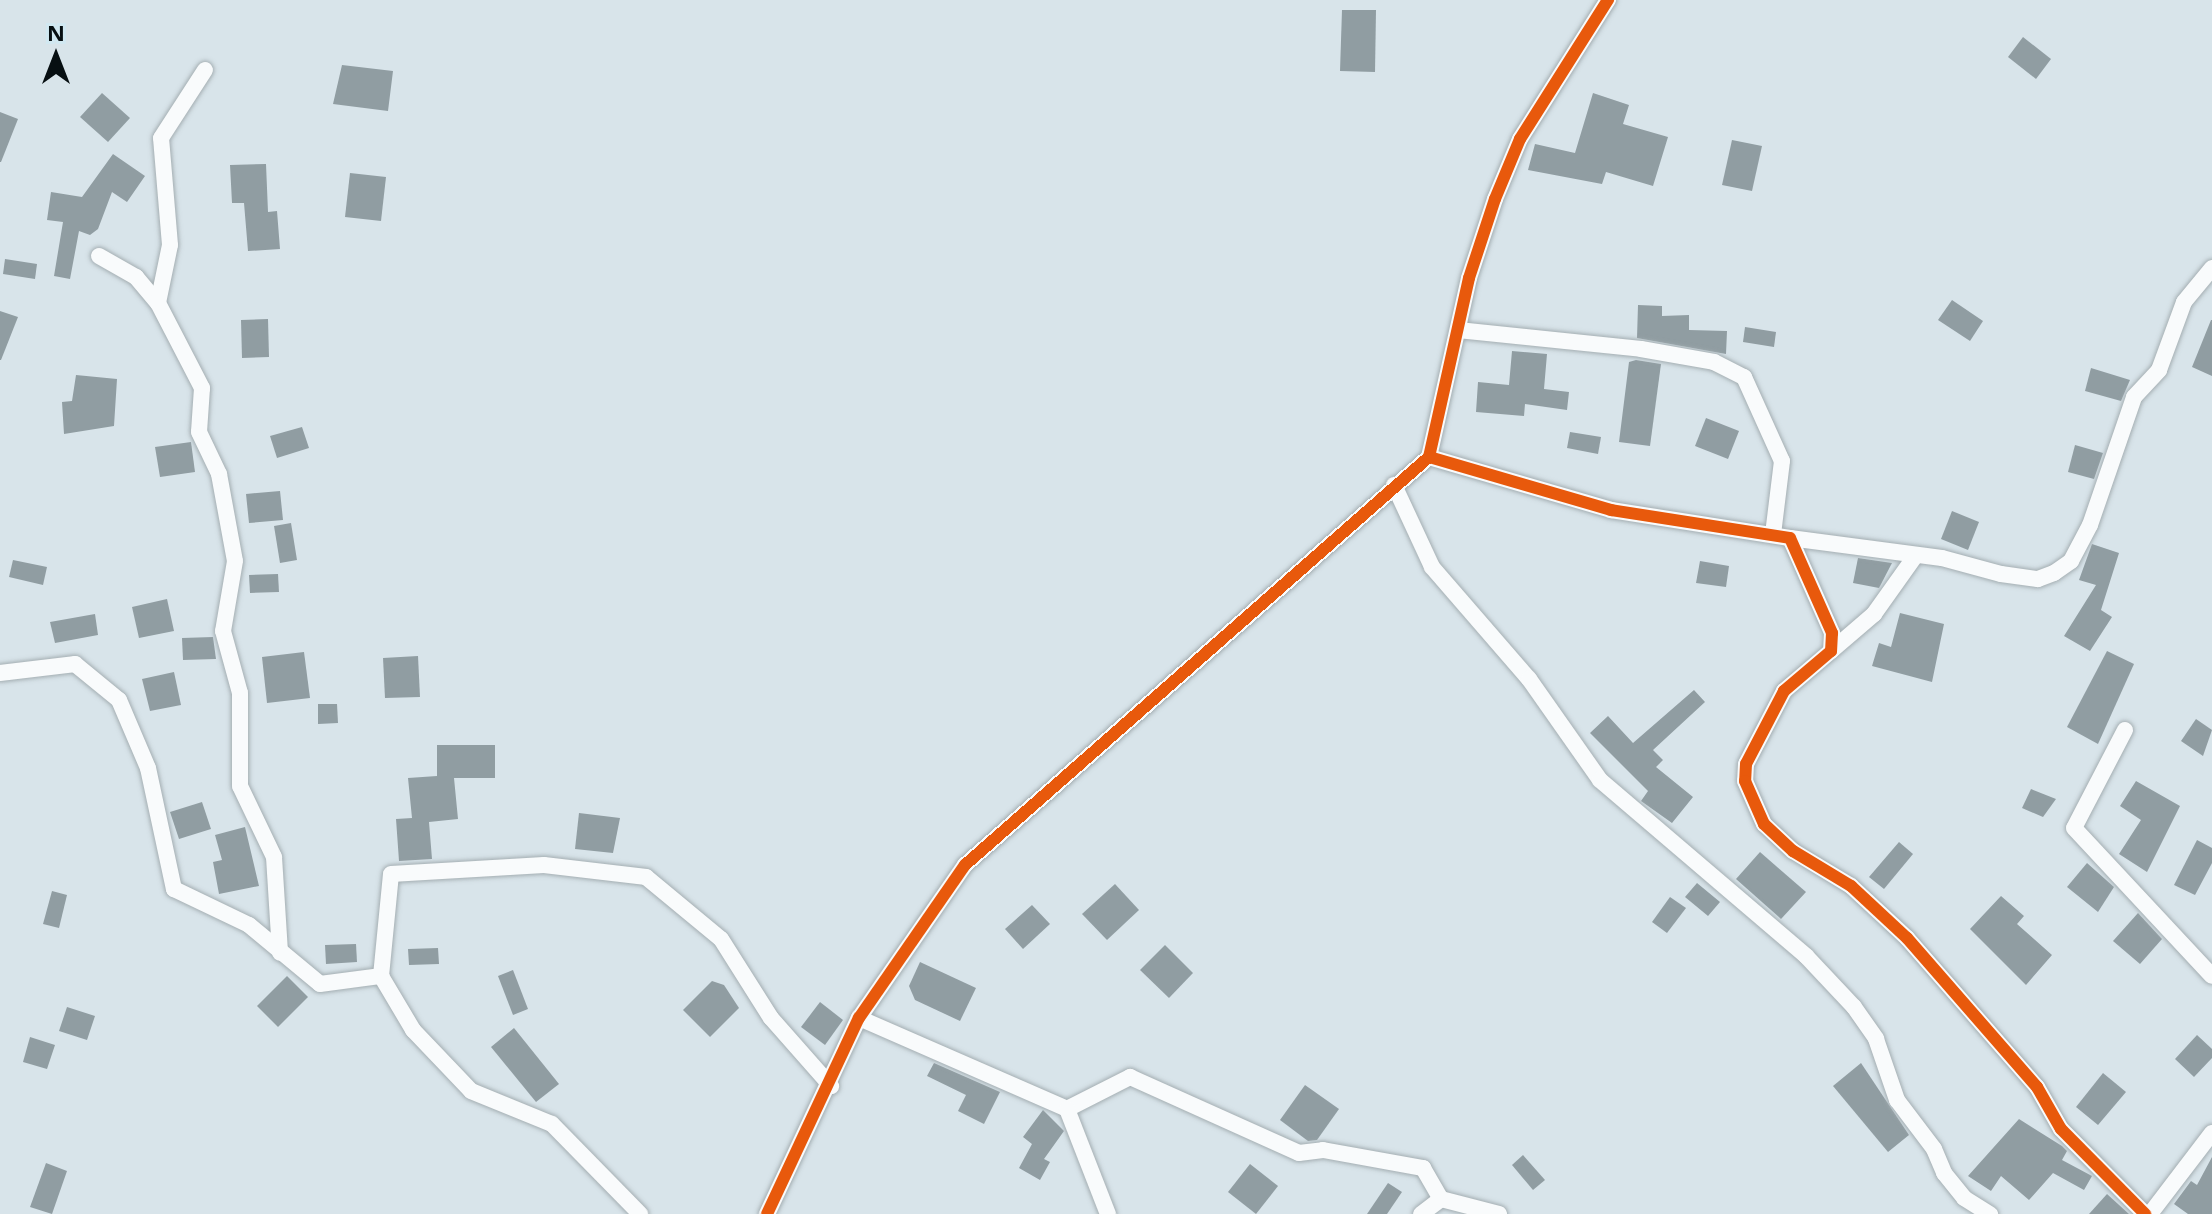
<!DOCTYPE html>
<style>
body{margin:0}
#map{position:relative;width:2212px;height:1214px;overflow:hidden;background:#d8e4ea;font-family:"Open Sans",sans-serif}
div>[style]{position:absolute}
[style*='--x']{left:calc(var(--x)*1px);top:calc(var(--y)*1px);width:calc(var(--w)*1px);rotate:calc(var(--a)*1deg)}
.building>*{inset:0;background:#909da2}
.roads{filter:drop-shadow(0 0 2px #a4aeb2) drop-shadow(0 0 2px #a4aeb2)}
.street>*{height:16px;margin:-8px;padding:0 8px;transform-origin:8px;border-radius:8px;background:#f9fbfc}
.cycleway>*{height:12px;margin:-6px;padding:0 6px;transform-origin:6px;border-radius:6px;background:#e8590c}
span{translate:-50% -50%;white-space:nowrap;text-align:center;line-height:1.15;-webkit-text-stroke:7px #d1e8f1;paint-order:stroke}
.north{position:absolute;left:16px;top:16px;width:80px;height:80px;-webkit-text-stroke:6px #d1e8f1;paint-order:stroke;rotate:0deg;font-size:22px;font-weight:700;line-height:32px;text-align:center;color:#070f12}
.north::after{content:'';display:block;margin:auto;width:28px;height:36px;background:#070f12;clip-path:polygon(50% 0,100% 100%,50% 72%,0 100%)}
</style>
<div id="map">
<div class="building">
<i style="clip-path:polygon(1342px 10px,1376px 10px,1375px 72px,1340px 71px)"></i>
<i style="clip-path:polygon(2023px 37px,2051px 59px,2036px 79px,2008px 57px)"></i>
<i style="clip-path:polygon(342px 65px,393px 71px,388px 111px,333px 104px)"></i>
<i style="clip-path:polygon(102px 93px,130px 118px,108px 142px,80px 117px)"></i>
<i style="clip-path:polygon(1593px 93px,1629px 105px,1623px 124px,1668px 137px,1653px 186px,1606px 172px,1602px 184px,1528px 170px,1535px 144px,1575px 153px)"></i>
<i style="clip-path:polygon(0 112px,18px 119px,1px 162px,0 162px)"></i>
<i style="clip-path:polygon(1732px 140px,1762px 146px,1752px 191px,1722px 185px)"></i>
<i style="clip-path:polygon(113px 154px,145px 176px,127px 202px,112px 192px,98px 229px,90px 235px,79px 231px,70px 279px,54px 276px,63px 222px,47px 220px,51px 192px,82px 197px)"></i>
<i style="clip-path:polygon(266px 164px,268px 212px,277px 211px,280px 249px,248px 251px,244px 203px,232px 203px,230px 165px)"></i>
<i style="clip-path:polygon(350px 173px,386px 177px,381px 221px,345px 217px)"></i>
<i style="clip-path:polygon(5px 259px,37px 264px,35px 279px,3px 274px)"></i>
<i style="clip-path:polygon(1952px 300px,1983px 321px,1970px 341px,1938px 320px)"></i>
<i style="clip-path:polygon(1638px 305px,1662px 306px,1662px 316px,1689px 315px,1689px 330px,1727px 331px,1726px 354px,1637px 338px)"></i>
<i style="clip-path:polygon(0 311px,18px 317px,1px 360px,0 360px)"></i>
<i style="clip-path:polygon(268px 319px,269px 357px,242px 358px,241px 320px)"></i>
<i style="clip-path:polygon(2211px 320px,2212px 320px,2212px 376px,2192px 367px)"></i>
<i style="clip-path:polygon(1745px 327px,1776px 332px,1774px 347px,1743px 342px)"></i>
<i style="clip-path:polygon(1512px 351px,1547px 354px,1544px 389px,1569px 392px,1567px 410px,1525px 404px,1524px 416px,1476px 412px,1478px 382px,1509px 385px)"></i>
<i style="clip-path:polygon(1636px 360px,1661px 364px,1650px 446px,1619px 442px,1629px 362px)"></i>
<i style="clip-path:polygon(2091px 368px,2130px 380px,2121px 401px,2085px 391px)"></i>
<i style="clip-path:polygon(76px 375px,117px 379px,114px 426px,64px 434px,62px 402px,72px 401px)"></i>
<i style="clip-path:polygon(1706px 418px,1739px 431px,1728px 459px,1695px 446px)"></i>
<i style="clip-path:polygon(302px 427px,309px 448px,277px 458px,270px 436px)"></i>
<i style="clip-path:polygon(1570px 432px,1601px 437px,1598px 454px,1567px 448px)"></i>
<i style="clip-path:polygon(191px 442px,195px 472px,160px 477px,155px 447px)"></i>
<i style="clip-path:polygon(2075px 445px,2103px 453px,2094px 479px,2068px 472px)"></i>
<i style="clip-path:polygon(280px 491px,283px 520px,249px 523px,246px 494px)"></i>
<i style="clip-path:polygon(1952px 511px,1979px 522px,1968px 550px,1941px 539px)"></i>
<i style="clip-path:polygon(291px 523px,297px 560px,280px 563px,274px 526px)"></i>
<i style="clip-path:polygon(2092px 544px,2119px 553px,2101px 610px,2112px 617px,2090px 651px,2064px 636px,2096px 585px,2079px 580px)"></i>
<i style="clip-path:polygon(1858px 558px,1892px 563px,1879px 588px,1853px 583px)"></i>
<i style="clip-path:polygon(13px 560px,47px 567px,43px 585px,9px 577px)"></i>
<i style="clip-path:polygon(1700px 561px,1729px 566px,1726px 587px,1696px 583px)"></i>
<i style="clip-path:polygon(278px 574px,279px 592px,250px 593px,249px 575px)"></i>
<i style="clip-path:polygon(167px 599px,174px 631px,139px 638px,132px 607px)"></i>
<i style="clip-path:polygon(1900px 613px,1944px 624px,1932px 682px,1872px 666px,1879px 643px,1891px 647px)"></i>
<i style="clip-path:polygon(95px 614px,98px 635px,55px 643px,50px 622px)"></i>
<i style="clip-path:polygon(213px 637px,216px 659px,183px 660px,182px 638px)"></i>
<i style="clip-path:polygon(2107px 651px,2134px 664px,2098px 744px,2067px 727px)"></i>
<i style="clip-path:polygon(304px 652px,310px 698px,267px 703px,262px 657px)"></i>
<i style="clip-path:polygon(418px 656px,420px 697px,385px 698px,383px 658px)"></i>
<i style="clip-path:polygon(174px 672px,181px 705px,150px 711px,142px 679px)"></i>
<i style="clip-path:polygon(1694px 690px,1705px 702px,1653px 750px,1663px 760px,1656px 767px,1693px 797px,1672px 823px,1641px 801px,1648px 791px,1590px 733px,1608px 716px,1633px 743px)"></i>
<i style="clip-path:polygon(318px 704px,337px 704px,338px 723px,318px 724px)"></i>
<i style="clip-path:polygon(2196px 719px,2212px 730px,2203px 756px,2181px 741px)"></i>
<i style="clip-path:polygon(437px 745px,495px 745px,495px 778px,454px 778px,458px 819px,429px 822px,432px 859px,399px 861px,396px 819px,412px 818px,408px 778px,437px 776px)"></i>
<i style="clip-path:polygon(2136px 781px,2180px 806px,2147px 872px,2119px 854px,2141px 820px,2120px 806px)"></i>
<i style="clip-path:polygon(2031px 789px,2056px 799px,2043px 817px,2022px 808px)"></i>
<i style="clip-path:polygon(202px 802px,211px 829px,179px 839px,170px 812px)"></i>
<i style="clip-path:polygon(579px 813px,620px 818px,613px 853px,575px 849px)"></i>
<i style="clip-path:polygon(245px 827px,259px 886px,219px 894px,213px 862px,222px 860px,215px 835px)"></i>
<i style="clip-path:polygon(2197px 840px,2212px 848px,2212px 863px,2195px 895px,2174px 885px)"></i>
<i style="clip-path:polygon(1899px 842px,1913px 854px,1884px 889px,1869px 877px)"></i>
<i style="clip-path:polygon(1760px 852px,1806px 892px,1781px 919px,1736px 879px)"></i>
<i style="clip-path:polygon(2087px 863px,2114px 887px,2098px 912px,2067px 887px)"></i>
<i style="clip-path:polygon(1697px 883px,1720px 902px,1708px 916px,1685px 897px)"></i>
<i style="clip-path:polygon(1115px 884px,1139px 910px,1107px 940px,1082px 914px)"></i>
<i style="clip-path:polygon(52px 891px,67px 895px,59px 928px,43px 924px)"></i>
<i style="clip-path:polygon(2001px 896px,2024px 916px,2017px 924px,2052px 955px,2026px 985px,1970px 929px)"></i>
<i style="clip-path:polygon(1670px 897px,1686px 908px,1667px 933px,1652px 922px)"></i>
<i style="clip-path:polygon(1032px 905px,1050px 924px,1023px 949px,1005px 929px)"></i>
<i style="clip-path:polygon(2138px 913px,2162px 939px,2140px 964px,2113px 941px)"></i>
<i style="clip-path:polygon(356px 944px,357px 962px,326px 964px,325px 945px)"></i>
<i style="clip-path:polygon(1165px 945px,1193px 973px,1169px 998px,1140px 970px)"></i>
<i style="clip-path:polygon(438px 948px,439px 964px,409px 965px,408px 949px)"></i>
<i style="clip-path:polygon(920px 962px,976px 988px,960px 1021px,915px 1000px,909px 986px)"></i>
<i style="clip-path:polygon(513px 970px,528px 1009px,513px 1015px,498px 976px)"></i>
<i style="clip-path:polygon(287px 976px,308px 997px,278px 1027px,257px 1006px)"></i>
<i style="clip-path:polygon(712px 981px,724px 985px,739px 1008px,710px 1037px,683px 1010px)"></i>
<i style="clip-path:polygon(820px 1002px,843px 1020px,825px 1045px,801px 1027px)"></i>
<i style="clip-path:polygon(67px 1007px,95px 1016px,87px 1040px,59px 1031px)"></i>
<i style="clip-path:polygon(514px 1028px,559px 1084px,536px 1102px,491px 1047px)"></i>
<i style="clip-path:polygon(2197px 1035px,2212px 1049px,2212px 1058px,2194px 1077px,2175px 1059px)"></i>
<i style="clip-path:polygon(30px 1037px,55px 1045px,47px 1069px,23px 1062px)"></i>
<i style="clip-path:polygon(934px 1063px,1000px 1092px,984px 1124px,958px 1111px,966px 1095px,927px 1076px)"></i>
<i style="clip-path:polygon(1861px 1063px,1909px 1135px,1888px 1152px,1833px 1086px)"></i>
<i style="clip-path:polygon(2103px 1073px,2126px 1092px,2098px 1125px,2076px 1107px)"></i>
<i style="clip-path:polygon(1305px 1085px,1339px 1109px,1317px 1140px,1308px 1141px,1280px 1120px)"></i>
<i style="clip-path:polygon(1043px 1110px,1064px 1131px,1044px 1159px,1050px 1162px,1040px 1180px,1019px 1168px,1032px 1144px,1023px 1137px)"></i>
<i style="clip-path:polygon(2019px 1119px,2062px 1146px,2067px 1151px,2062px 1160px,2092px 1176px,2084px 1190px,2053px 1173px,2029px 1200px,2001px 1176px,1991px 1191px,1968px 1176px)"></i>
<i style="clip-path:polygon(1523px 1155px,1545px 1180px,1533px 1190px,1512px 1165px)"></i>
<i style="clip-path:polygon(2212px 1157px,2212px 1214px,2188px 1214px,2174px 1204px,2191px 1181px,2197px 1185px)"></i>
<i style="clip-path:polygon(46px 1163px,67px 1171px,52px 1214px,30px 1207px)"></i>
<i style="clip-path:polygon(1250px 1164px,1278px 1186px,1256px 1214px,1228px 1192px)"></i>
<i style="clip-path:polygon(1388px 1183px,1402px 1192px,1387px 1214px,1367px 1214px)"></i>
<i style="clip-path:polygon(2107px 1194px,2129px 1214px,2089px 1214px)"></i>
</div>
<div class="roads">
<div class="street">
<i style="--x:99;--y:256;--w:43;--a:29.6"></i>
<i style="--x:136;--y:277;--w:34;--a:50"></i>
<i style="--x:158;--y:303;--w:96;--a:62.6"></i>
<i style="--x:202;--y:388;--w:44;--a:93.9"></i>
<i style="--x:199;--y:432;--w:47;--a:64.5"></i>
<i style="--x:219;--y:474;--w:88;--a:79.6"></i>
<i style="--x:235;--y:561;--w:71;--a:99.7"></i>
<i style="--x:223;--y:631;--w:64;--a:74.7"></i>
<i style="--x:240;--y:693;--w:93;--a:90"></i>
<i style="--x:240;--y:786;--w:79;--a:64.4"></i>
<i style="--x:274;--y:857;--w:96;--a:86.4"></i>
<i style="--x:158;--y:303;--w:59;--a:-78.3"></i>
<i style="--x:170;--y:245;--w:107;--a:-94.8"></i>
<i style="--x:161;--y:138;--w:81;--a:-57.1"></i>
<i style="--x:1458;--y:330;--w:184;--a:5.9"></i>
<i style="--x:1641;--y:349;--w:74;--a:10.1"></i>
<i style="--x:1714;--y:362;--w:34;--a:27"></i>
<i style="--x:1744;--y:377;--w:92;--a:65.7"></i>
<i style="--x:1782;--y:461;--w:74;--a:97"></i>
<i style="--x:1429;--y:457;--w:190;--a:16.2"></i>
<i style="--x:1611;--y:510;--w:181;--a:8.9"></i>
<i style="--x:1790;--y:538;--w:104;--a:66.1"></i>
<i style="--x:1832;--y:633;--w:18;--a:93"></i>
<i style="--x:1831;--y:651;--w:62;--a:139.6"></i>
<i style="--x:1784;--y:691;--w:82;--a:117.5"></i>
<i style="--x:1746;--y:764;--w:17;--a:93"></i>
<i style="--x:1745;--y:781;--w:47;--a:66.2"></i>
<i style="--x:1764;--y:824;--w:40;--a:43"></i>
<i style="--x:1793;--y:851;--w:68;--a:31.1"></i>
<i style="--x:1851;--y:886;--w:76;--a:42.9"></i>
<i style="--x:1907;--y:938;--w:198;--a:48.9"></i>
<i style="--x:2037;--y:1087;--w:48;--a:60.3"></i>
<i style="--x:2061;--y:1129;--w:120;--a:45.3"></i>
<i style="--x:1394;--y:485;--w:90;--a:65.1"></i>
<i style="--x:1432;--y:567;--w:148;--a:49.1"></i>
<i style="--x:1529;--y:679;--w:123;--a:54.9"></i>
<i style="--x:1600;--y:780;--w:271;--a:40.5"></i>
<i style="--x:1806;--y:956;--w:70;--a:46.7"></i>
<i style="--x:1854;--y:1007;--w:39;--a:55"></i>
<i style="--x:1876;--y:1039;--w:65;--a:71"></i>
<i style="--x:1897;--y:1100;--w:61;--a:52.9"></i>
<i style="--x:1934;--y:1149;--w:26;--a:67"></i>
<i style="--x:1944;--y:1173;--w:32;--a:51"></i>
<i style="--x:1964;--y:1198;--w:31;--a:32"></i>
<i style="--x:1790;--y:538;--w:153;--a:7.5"></i>
<i style="--x:1942;--y:558;--w:61;--a:15.2"></i>
<i style="--x:2001;--y:574;--w:37;--a:8"></i>
<i style="--x:2038;--y:579;--w:17;--a:-21"></i>
<i style="--x:2054;--y:573;--w:21;--a:-35"></i>
<i style="--x:2071;--y:561;--w:41;--a:-62.2"></i>
<i style="--x:2090;--y:525;--w:135;--a:-71"></i>
<i style="--x:2134;--y:397;--w:37;--a:-47"></i>
<i style="--x:2159;--y:370;--w:72;--a:-69.8"></i>
<i style="--x:2184;--y:302;--w:44;--a:-50.5"></i>
<i style="--x:1831;--y:651;--w:57;--a:-40.7"></i>
<i style="--x:1874;--y:614;--w:72;--a:-54.6"></i>
<i style="--x:0;--y:673;--w:76;--a:-6.8"></i>
<i style="--x:75;--y:664;--w:57;--a:39.3"></i>
<i style="--x:119;--y:700;--w:74;--a:66.9"></i>
<i style="--x:148;--y:768;--w:124;--a:77.9"></i>
<i style="--x:174;--y:889;--w:83;--a:25.6"></i>
<i style="--x:249;--y:925;--w:92;--a:39.7"></i>
<i style="--x:320;--y:984;--w:62;--a:-7.5"></i>
<i style="--x:381;--y:976;--w:63;--a:59.3"></i>
<i style="--x:413;--y:1030;--w:84;--a:46.4"></i>
<i style="--x:471;--y:1091;--w:87;--a:22.2"></i>
<i style="--x:552;--y:1124;--w:126;--a:45.6"></i>
<i style="--x:2125;--y:730;--w:110;--a:117.5"></i>
<i style="--x:2074;--y:828;--w:202;--a:47"></i>
<i style="--x:381;--y:976;--w:102;--a:-84.4"></i>
<i style="--x:391;--y:874;--w:153;--a:-3.4"></i>
<i style="--x:544;--y:865;--w:103;--a:6.7"></i>
<i style="--x:646;--y:877;--w:97;--a:39.6"></i>
<i style="--x:721;--y:939;--w:93;--a:57.7"></i>
<i style="--x:771;--y:1018;--w:91;--a:48.6"></i>
<i style="--x:859;--y:1018;--w:227;--a:23.6"></i>
<i style="--x:1067;--y:1109;--w:71;--a:-26.9"></i>
<i style="--x:1130;--y:1077;--w:185;--a:24.2"></i>
<i style="--x:1299;--y:1153;--w:24;--a:-7"></i>
<i style="--x:1323;--y:1150;--w:102;--a:10.2"></i>
<i style="--x:1423;--y:1168;--w:36;--a:60"></i>
<i style="--x:1441;--y:1199;--w:25;--a:143"></i>
<i style="--x:1067;--y:1109;--w:113;--a:68.7"></i>
<i style="--x:1441;--y:1199;--w:60;--a:14.5"></i>
<i style="--x:767;--y:1214;--w:217;--a:-64.9"></i>
<i style="--x:859;--y:1018;--w:186;--a:-55.3"></i>
<i style="--x:965;--y:865;--w:618;--a:-41.33"></i>
<i style="--x:1429;--y:457;--w:183;--a:-77.4"></i>
<i style="--x:1469;--y:278;--w:83;--a:-71.8"></i>
<i style="--x:1495;--y:199;--w:65;--a:-67.4"></i>
<i style="--x:1520;--y:139;--w:165;--a:-57.7"></i>
<i style="--x:2150;--y:1214;--w:102;--a:-52.6"></i>
</div>
</div>
<div class="cycleway">
<i style="--x:1429;--y:457;--w:190;--a:16.2"></i>
<i style="--x:1611;--y:510;--w:181;--a:8.9"></i>
<i style="--x:1790;--y:538;--w:104;--a:66.1"></i>
<i style="--x:1832;--y:633;--w:18;--a:93"></i>
<i style="--x:1831;--y:651;--w:62;--a:139.6"></i>
<i style="--x:1784;--y:691;--w:82;--a:117.5"></i>
<i style="--x:1746;--y:764;--w:17;--a:93"></i>
<i style="--x:1745;--y:781;--w:47;--a:66.2"></i>
<i style="--x:1764;--y:824;--w:40;--a:43"></i>
<i style="--x:1793;--y:851;--w:68;--a:31.1"></i>
<i style="--x:1851;--y:886;--w:76;--a:42.9"></i>
<i style="--x:1907;--y:938;--w:198;--a:48.9"></i>
<i style="--x:2037;--y:1087;--w:48;--a:60.3"></i>
<i style="--x:2061;--y:1129;--w:120;--a:45.3"></i>
<i style="--x:767;--y:1214;--w:217;--a:-64.9"></i>
<i style="--x:859;--y:1018;--w:186;--a:-55.3"></i>
<i style="--x:965;--y:865;--w:618;--a:-41.33"></i>
<i style="--x:1429;--y:457;--w:183;--a:-77.4"></i>
<i style="--x:1469;--y:278;--w:83;--a:-71.8"></i>
<i style="--x:1495;--y:199;--w:65;--a:-67.4"></i>
<i style="--x:1520;--y:139;--w:165;--a:-57.7"></i>
</div>
<div class="north">N</div>
</div>
